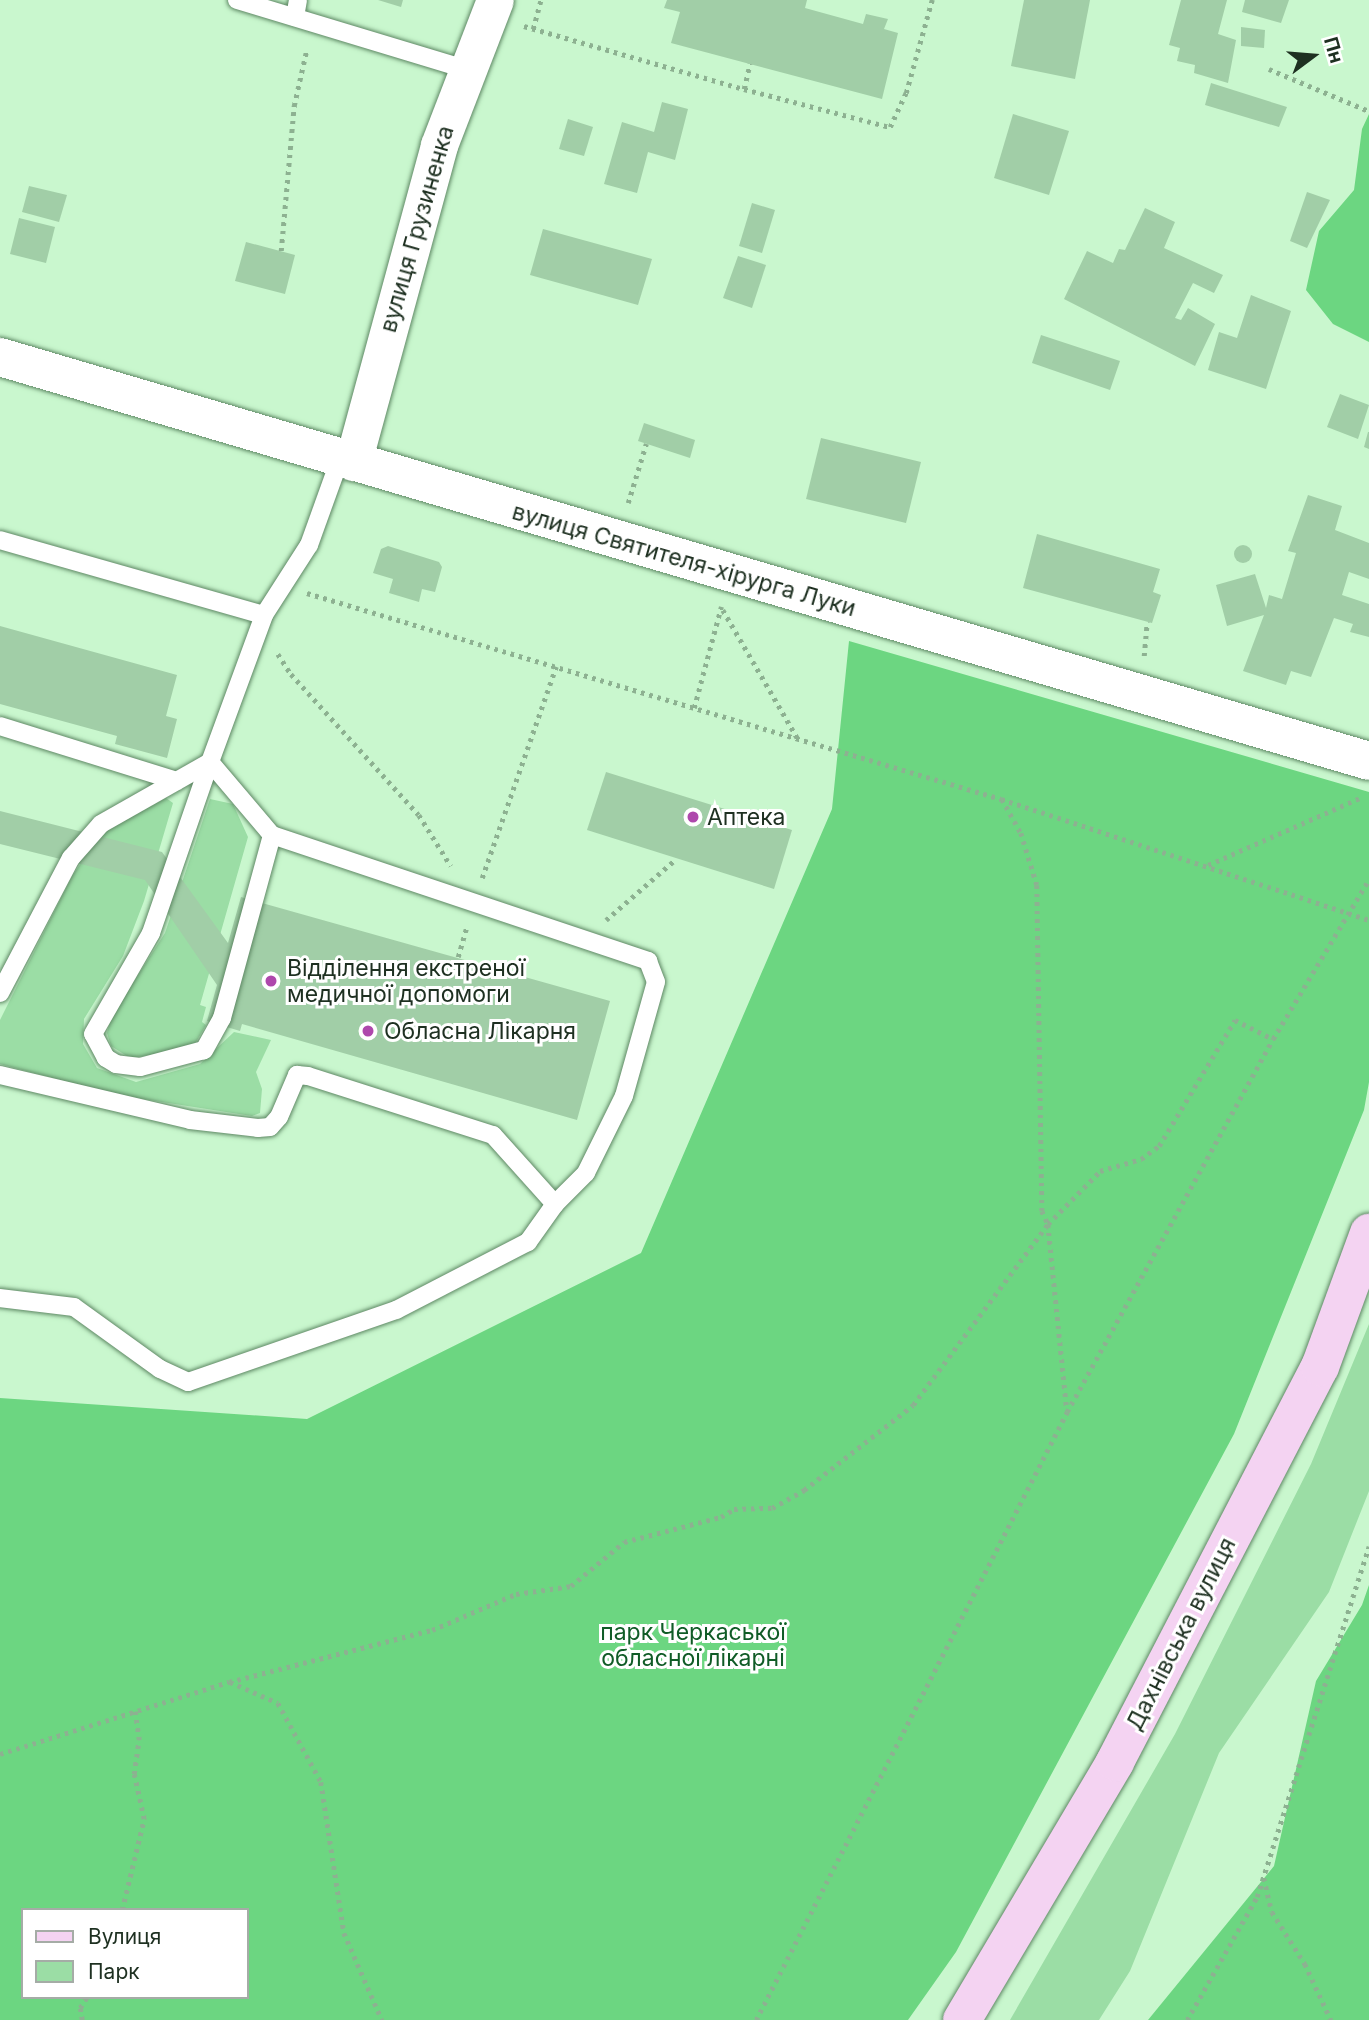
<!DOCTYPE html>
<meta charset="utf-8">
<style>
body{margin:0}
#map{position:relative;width:1369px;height:2020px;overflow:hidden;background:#c9f7ce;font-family:Inter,sans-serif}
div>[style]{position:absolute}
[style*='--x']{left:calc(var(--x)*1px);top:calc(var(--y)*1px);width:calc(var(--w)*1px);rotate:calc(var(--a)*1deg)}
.green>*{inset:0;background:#9bdda5}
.forest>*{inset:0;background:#6cd681}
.building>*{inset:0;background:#a1cea7}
.round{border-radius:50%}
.path>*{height:4.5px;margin-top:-2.25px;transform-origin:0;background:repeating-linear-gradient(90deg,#8db191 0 3.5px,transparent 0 8.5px)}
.roads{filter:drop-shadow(0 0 2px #5e8864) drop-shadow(0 0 2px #5e8864)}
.service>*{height:18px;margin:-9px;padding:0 9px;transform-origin:9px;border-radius:9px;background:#fff}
.minor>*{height:37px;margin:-18.5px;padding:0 18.5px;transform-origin:18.5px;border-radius:18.5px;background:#fff}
.tertiary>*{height:38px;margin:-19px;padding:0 19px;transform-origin:19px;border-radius:19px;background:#fff}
.primary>*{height:38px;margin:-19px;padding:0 19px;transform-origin:19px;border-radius:19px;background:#f4d3f2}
.dots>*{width:19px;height:19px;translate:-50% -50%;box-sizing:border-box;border:4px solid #fff;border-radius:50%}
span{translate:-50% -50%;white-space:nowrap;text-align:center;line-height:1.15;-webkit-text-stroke:6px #fff;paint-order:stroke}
.street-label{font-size:23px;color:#1e3021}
.poi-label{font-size:23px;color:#1e3021}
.left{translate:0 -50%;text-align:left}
.park-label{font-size:23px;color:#105c27}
.legend{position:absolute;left:21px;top:1908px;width:228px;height:91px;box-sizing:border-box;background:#fff;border:2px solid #a5aca6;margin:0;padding:9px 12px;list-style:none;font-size:21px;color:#1e3021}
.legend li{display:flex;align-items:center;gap:14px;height:35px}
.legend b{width:35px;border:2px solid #a5aca6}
.north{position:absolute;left:1278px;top:21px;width:70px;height:70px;-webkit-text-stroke:5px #fff;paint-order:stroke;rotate:74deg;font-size:19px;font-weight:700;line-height:28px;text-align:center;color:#1e3021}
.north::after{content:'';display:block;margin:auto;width:24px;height:32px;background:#1e3021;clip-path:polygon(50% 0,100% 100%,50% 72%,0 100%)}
</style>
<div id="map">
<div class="green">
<i style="clip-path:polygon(166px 798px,173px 803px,144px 901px,123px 956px,84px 1019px,83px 1044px,97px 1068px,136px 1082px,200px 1064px,234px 1032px,271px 1040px,256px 1072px,262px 1089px,260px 1113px,252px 1116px,117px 1095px,0 1064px,0 1020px,72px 876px,103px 832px)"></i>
<i style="clip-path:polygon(210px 799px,233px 804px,248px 837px,200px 1005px,206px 1007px,202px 1022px,206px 1025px,196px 1042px,182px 1050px,130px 1058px,111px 1046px,107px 1033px,111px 1017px,165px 933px)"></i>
<i style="clip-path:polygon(1369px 1324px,1369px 1491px,1329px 1592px,1219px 1753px,1130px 1971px,1099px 2020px,1010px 2020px,1175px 1734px,1311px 1464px)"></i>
</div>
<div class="forest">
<i style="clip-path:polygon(1369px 114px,1369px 342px,1333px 324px,1306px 290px,1319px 231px,1354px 190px,1362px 129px)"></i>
<i style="clip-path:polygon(evenodd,849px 641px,1369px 792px,1369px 1082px,1364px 1110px,1234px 1434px,956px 1952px,908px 2020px,0 2020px,0 1398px,307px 1419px,641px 1253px,832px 809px,849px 641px,23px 1910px,247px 1910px,247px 1997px,23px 1997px,23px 1910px)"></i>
<i style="clip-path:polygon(1369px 1585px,1369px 2020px,1148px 2020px,1274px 1866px,1316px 1681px,1362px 1605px)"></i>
</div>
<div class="building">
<i style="clip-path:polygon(378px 0,403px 0,401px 7px)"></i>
<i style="clip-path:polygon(667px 0,807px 0,805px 8px,863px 24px,866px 14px,888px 19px,884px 29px,898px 33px,882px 99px,671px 43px,680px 12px,664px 8px)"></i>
<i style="clip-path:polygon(1024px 0,1090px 0,1075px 79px,1011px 66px)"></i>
<i style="clip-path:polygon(1181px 0,1227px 0,1218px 34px,1236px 40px,1228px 83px,1194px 73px,1195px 65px,1177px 61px,1180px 48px,1169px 45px)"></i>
<i style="clip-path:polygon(1245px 0,1289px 0,1281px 23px,1242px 12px)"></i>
<i style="clip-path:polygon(1241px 27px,1265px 30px,1264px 48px,1241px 46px)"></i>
<i style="clip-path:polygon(1211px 83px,1287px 107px,1279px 127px,1205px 105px)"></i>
<i style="clip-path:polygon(662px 102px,688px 109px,675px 160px,648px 152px,637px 193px,604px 184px,622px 122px,654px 132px)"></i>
<i style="clip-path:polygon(1013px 114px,1069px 131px,1049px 195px,994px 178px)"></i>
<i style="clip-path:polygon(568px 119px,593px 127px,584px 156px,559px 149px)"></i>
<i style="clip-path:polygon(29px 186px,67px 195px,59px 222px,22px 212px)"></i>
<i style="clip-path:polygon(1307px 192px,1330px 200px,1307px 248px,1290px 241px)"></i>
<i style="clip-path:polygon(752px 203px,775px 210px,762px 253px,739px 246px)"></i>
<i style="clip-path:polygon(1145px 208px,1175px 222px,1164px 248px,1223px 275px,1214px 293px,1193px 283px,1175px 318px,1181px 320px,1188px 308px,1215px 324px,1195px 366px,1064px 299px,1087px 251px,1113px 263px,1119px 249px,1125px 250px)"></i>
<i style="clip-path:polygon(19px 218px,55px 227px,46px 263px,10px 254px)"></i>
<i style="clip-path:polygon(543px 229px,652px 259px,638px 305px,530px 275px)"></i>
<i style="clip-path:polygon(246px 242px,295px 255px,285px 294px,235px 281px)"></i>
<i style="clip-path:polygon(738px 256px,766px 265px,752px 308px,723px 298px)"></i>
<i style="clip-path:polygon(1251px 295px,1291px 311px,1266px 389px,1208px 370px,1219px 332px,1237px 338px)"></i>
<i style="clip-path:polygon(1041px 335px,1120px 361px,1110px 390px,1032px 363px)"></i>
<i style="clip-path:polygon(1340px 394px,1369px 405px,1358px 439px,1327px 427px)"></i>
<i style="clip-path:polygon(644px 423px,695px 440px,690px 458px,638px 441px)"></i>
<i style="clip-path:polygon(1368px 432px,1369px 432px,1369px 449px,1364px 447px)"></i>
<i style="clip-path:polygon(821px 438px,921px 462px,906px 523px,806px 499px)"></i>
<i style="clip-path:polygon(1308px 495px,1342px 506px,1335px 530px,1369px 543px,1369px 579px,1349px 572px,1342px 595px,1369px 604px,1369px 637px,1350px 632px,1353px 624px,1334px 618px,1311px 677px,1291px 671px,1286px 685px,1243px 671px,1264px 615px,1227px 626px,1216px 585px,1255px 574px,1266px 608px,1269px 595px,1282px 599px,1296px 553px,1288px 551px)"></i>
<i style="clip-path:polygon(1037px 534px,1160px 569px,1153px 592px,1161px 595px,1152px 623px,1023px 588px)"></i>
<i class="round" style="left:1234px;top:545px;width:18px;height:18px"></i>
<i style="clip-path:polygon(388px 546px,439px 562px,442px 567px,435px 592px,422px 589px,419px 602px,389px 593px,393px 579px,373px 573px,381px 549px)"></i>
<i style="clip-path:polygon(0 626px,177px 675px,166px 716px,177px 719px,167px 758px,115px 744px,117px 736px,0 704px)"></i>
<i style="clip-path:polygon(606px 772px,792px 830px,774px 889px,587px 830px)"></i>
<i style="clip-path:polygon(0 811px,162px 852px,228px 943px,241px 897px,610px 1001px,577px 1120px,242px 1024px,240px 1031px,207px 1021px,217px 985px,145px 880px,0 844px)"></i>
</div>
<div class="path">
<i style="--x:524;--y:26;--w:229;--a:16"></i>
<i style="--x:744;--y:89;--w:26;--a:-77"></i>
<i style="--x:533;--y:29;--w:30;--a:-75"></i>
<i style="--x:1269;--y:69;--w:108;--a:22.8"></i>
<i style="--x:744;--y:89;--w:151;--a:14.6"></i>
<i style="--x:890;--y:127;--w:38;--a:-65"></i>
<i style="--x:906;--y:93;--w:97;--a:-74.4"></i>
<i style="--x:281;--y:251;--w:146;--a:-84.9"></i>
<i style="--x:294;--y:106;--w:59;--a:-77.4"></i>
<i style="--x:628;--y:503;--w:62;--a:-73"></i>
<i style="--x:307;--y:593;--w:724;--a:16.53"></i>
<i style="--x:1001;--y:799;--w:387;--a:18.2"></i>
<i style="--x:723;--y:610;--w:149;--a:59.8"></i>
<i style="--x:278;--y:654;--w:24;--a:57"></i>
<i style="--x:291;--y:674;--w:190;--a:47.8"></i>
<i style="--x:419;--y:815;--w:60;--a:57.9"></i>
<i style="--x:1144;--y:656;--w:34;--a:-85"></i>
<i style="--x:694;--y:708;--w:105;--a:-75"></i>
<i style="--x:1002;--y:799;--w:39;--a:61"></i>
<i style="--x:1021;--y:833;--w:54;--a:72.9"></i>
<i style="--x:1037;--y:885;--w:326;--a:89.1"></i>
<i style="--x:1042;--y:1211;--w:14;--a:65"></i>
<i style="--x:1048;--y:1224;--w:188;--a:84.2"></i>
<i style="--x:1208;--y:865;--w:166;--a:-23.8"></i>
<i style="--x:482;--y:878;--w:224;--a:-70.7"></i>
<i style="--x:606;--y:920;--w:93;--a:-41.1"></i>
<i style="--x:458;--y:957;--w:32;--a:-74"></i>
<i style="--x:230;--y:1682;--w:52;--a:23.6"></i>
<i style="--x:278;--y:1703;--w:90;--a:61.4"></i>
<i style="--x:321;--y:1782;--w:153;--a:81.3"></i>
<i style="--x:344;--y:1933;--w:95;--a:66.4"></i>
<i style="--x:0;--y:1754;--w:240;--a:-17.5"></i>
<i style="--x:229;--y:1682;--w:210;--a:-14.4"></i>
<i style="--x:432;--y:1630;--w:91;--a:-23.2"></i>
<i style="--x:516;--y:1594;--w:56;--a:-8.3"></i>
<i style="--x:571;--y:1586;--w:69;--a:-39.7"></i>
<i style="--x:624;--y:1542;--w:100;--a:-14.5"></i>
<i style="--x:721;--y:1517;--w:15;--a:-32"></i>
<i style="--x:734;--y:1509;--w:38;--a:-2"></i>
<i style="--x:772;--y:1508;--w:37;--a:-29"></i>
<i style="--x:804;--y:1490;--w:138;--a:-37.9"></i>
<i style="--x:913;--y:1405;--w:226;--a:-53.3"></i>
<i style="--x:1048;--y:1224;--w:74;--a:-45.5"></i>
<i style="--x:1100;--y:1171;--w:43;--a:-16.3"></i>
<i style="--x:1141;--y:1159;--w:22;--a:-36"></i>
<i style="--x:1159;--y:1146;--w:147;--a:-58.9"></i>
<i style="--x:1235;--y:1020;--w:42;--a:26.6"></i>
<i style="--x:1264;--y:1878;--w:35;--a:77"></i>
<i style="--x:1272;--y:1912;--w:62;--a:57.6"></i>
<i style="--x:1305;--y:1964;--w:62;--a:65.1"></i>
<i style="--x:122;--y:1910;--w:94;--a:-76.4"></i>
<i style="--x:144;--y:1819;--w:46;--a:-102.5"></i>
<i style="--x:134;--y:1774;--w:34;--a:-82"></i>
<i style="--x:139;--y:1740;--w:29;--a:-98"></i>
<i style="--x:82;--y:2020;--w:12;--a:-99"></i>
<i style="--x:80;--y:2008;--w:13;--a:-58"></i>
<i style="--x:756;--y:2020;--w:683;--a:-62.91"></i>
<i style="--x:1067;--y:1412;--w:426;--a:-61.1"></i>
<i style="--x:1273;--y:1039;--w:187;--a:-59"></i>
<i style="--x:1187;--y:2020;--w:142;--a:-60.4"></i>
<i style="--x:1257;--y:1897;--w:368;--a:-72.3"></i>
</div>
<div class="roads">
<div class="service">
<i style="--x:237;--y:0;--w:238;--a:16.8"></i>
<i style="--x:295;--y:17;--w:17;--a:-80"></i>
<i style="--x:0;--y:540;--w:274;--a:15.9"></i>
<i style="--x:0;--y:726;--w:185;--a:17.3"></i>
<i style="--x:210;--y:762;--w:96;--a:49.7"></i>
<i style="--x:272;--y:835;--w:190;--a:105.3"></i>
<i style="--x:222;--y:1018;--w:37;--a:119"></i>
<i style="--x:204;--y:1050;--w:66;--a:165.1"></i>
<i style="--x:140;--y:1067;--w:24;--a:-173"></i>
<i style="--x:116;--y:1064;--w:12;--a:-149"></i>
<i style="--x:106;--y:1058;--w:27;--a:-118"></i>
<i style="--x:93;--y:1034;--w:116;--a:-60.1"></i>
<i style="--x:151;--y:933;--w:181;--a:-71"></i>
<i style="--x:272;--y:835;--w:397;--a:18.5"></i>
<i style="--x:648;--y:961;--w:22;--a:69"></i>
<i style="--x:656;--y:982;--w:118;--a:105.7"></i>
<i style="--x:624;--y:1096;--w:86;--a:116.3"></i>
<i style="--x:586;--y:1173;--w:44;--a:135"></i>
<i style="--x:0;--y:993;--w:153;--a:-62.3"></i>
<i style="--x:71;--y:858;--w:45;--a:-48.6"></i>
<i style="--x:101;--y:824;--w:125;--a:-29.6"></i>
<i style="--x:210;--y:762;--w:157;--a:-69.8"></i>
<i style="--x:264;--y:615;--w:83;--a:-57.3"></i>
<i style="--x:309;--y:545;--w:91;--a:-70.2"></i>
<i style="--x:0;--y:1075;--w:195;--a:13.3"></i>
<i style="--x:190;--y:1120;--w:68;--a:6.7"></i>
<i style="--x:258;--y:1128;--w:12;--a:-5"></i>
<i style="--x:270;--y:1127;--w:13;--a:-48"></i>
<i style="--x:279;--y:1117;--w:46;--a:-66.8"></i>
<i style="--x:297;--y:1075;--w:11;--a:5"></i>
<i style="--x:308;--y:1076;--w:194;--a:17.7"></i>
<i style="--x:493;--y:1135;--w:93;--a:48.1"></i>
<i style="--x:555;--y:1204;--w:47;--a:125.4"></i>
<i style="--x:528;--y:1242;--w:148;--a:152.7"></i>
<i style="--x:396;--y:1310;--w:220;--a:160.9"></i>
<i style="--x:188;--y:1382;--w:31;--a:-155"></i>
<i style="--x:160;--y:1369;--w:106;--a:-144.2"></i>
<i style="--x:74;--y:1307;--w:75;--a:-173.1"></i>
</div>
<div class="minor">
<i style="--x:353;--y:462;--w:328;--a:-74.8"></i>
<i style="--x:439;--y:145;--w:155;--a:-68.9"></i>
</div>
<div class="tertiary">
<i style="--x:0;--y:357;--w:1427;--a:16.44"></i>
</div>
<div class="primary">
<i style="--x:962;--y:2020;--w:300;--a:-59.3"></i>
<i style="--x:1115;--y:1762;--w:445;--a:-62.6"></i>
<i style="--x:1320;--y:1367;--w:143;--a:-69.9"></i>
</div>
</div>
<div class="dots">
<i style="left:693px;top:817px;background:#ae48ac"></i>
<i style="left:271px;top:981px;background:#ae48ac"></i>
<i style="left:368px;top:1031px;background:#ae48ac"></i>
</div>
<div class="street-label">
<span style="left:417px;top:229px;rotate:-74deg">вулиця Грузиненка</span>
<span style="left:684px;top:560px;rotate:16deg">вулиця Святителя-хірурга Луки</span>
<span style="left:1181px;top:1634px;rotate:-63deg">Дахнівська вулиця</span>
</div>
<div class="poi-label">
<span class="left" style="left:707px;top:817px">Аптека</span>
<span class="left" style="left:287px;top:981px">Відділення екстреної<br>медичної допомоги</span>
<span class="left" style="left:384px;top:1031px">Обласна Лікарня</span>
</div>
<div class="park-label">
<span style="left:693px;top:1645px">парк Черкаської<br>обласної лікарні</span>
</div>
<ul class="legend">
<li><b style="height:9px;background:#f4d3f2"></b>Вулиця</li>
<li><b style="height:19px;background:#9bdda5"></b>Парк</li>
</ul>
<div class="north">Пн</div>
</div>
